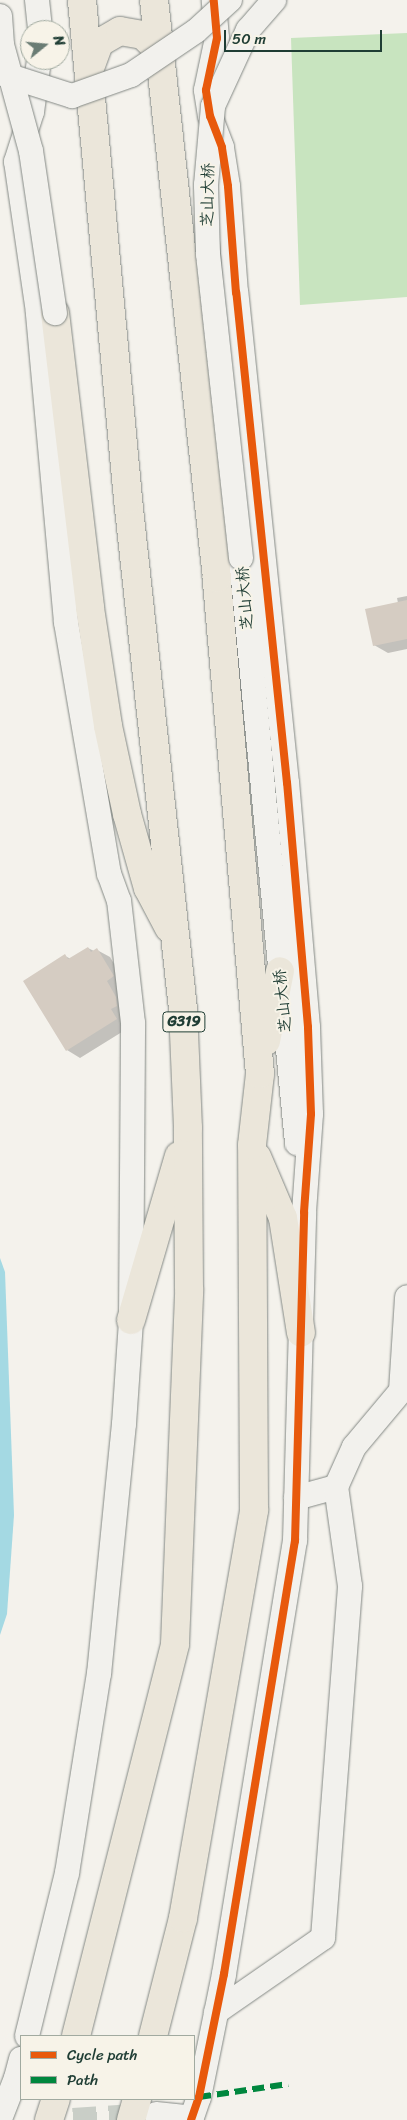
<!DOCTYPE html>
<meta charset="utf-8">
<style>
body{margin:0}
#map{position:relative;width:407px;height:2120px;overflow:hidden;background:#f4f2ec;font-family:Sriracha,"LXGW WenKai TC",sans-serif}
div>[style]{position:absolute}
[style*='--x']{left:calc(var(--x)*1px);top:calc(var(--y)*1px);width:calc(var(--w)*1px);rotate:calc(var(--a)*1deg)}
.green>*{inset:0;background:#c8e4bf}
.water>*{inset:0;background:#a4d9e3}
.shadow>*{inset:0;background:#0003}
.building>*{inset:0;background:#d5ccc2}
.minor-tunnel>*{height:24px;margin-top:-12px;transform-origin:0;background:repeating-linear-gradient(90deg,#c9cec7 0 24px,transparent 0 36px)}
.roads{filter:drop-shadow(0 0 1px #848985) drop-shadow(0 0 1px #848985)}
.minor>*{height:24px;margin:-12px;padding:0 12px;transform-origin:12px;border-radius:12px;background:#f2f1ed}
.highway>*{height:28px;margin:-14px;padding:0 14px;transform-origin:14px;border-radius:14px;background:#ebe6da}
.bridges{filter:drop-shadow(0 0 1px #848985) drop-shadow(0 0 1px #848985)}
.minor-bridge>*{height:24px;margin:-12px;padding:0 12px;transform-origin:12px;border-radius:12px;background:#f2f1ed}
.quiet>*{height:6px;margin-top:-3px;transform-origin:0;background:repeating-linear-gradient(90deg,#00873e 0 12px,transparent 0 18px)}
.cycleway>*{height:8px;margin:-4px;padding:0 4px;transform-origin:4px;border-radius:4px;background:#e8590c}
span{translate:-50% -50%;white-space:nowrap;text-align:center;line-height:1.15;-webkit-text-stroke:4px #f7f3e8;paint-order:stroke}
.shield-label span{padding:1px 4px;background:#f7f3e8;border:1px solid;border-radius:4px;-webkit-text-stroke-width:0}
.shield-label{font-size:15px;color:#1f3d34;font-weight:700}
.street-label{font-size:16px;color:#1f3d34}
.legend{position:absolute;left:20px;top:2035px;width:175px;height:65px;box-sizing:border-box;background:#f7f3e8;border:1px solid #a1aaa0;margin:0;padding:6px 9px;list-style:none;font-size:15px;color:#1f3d34}
.legend li{display:flex;align-items:center;gap:10px;height:25px}
.legend b{width:25px;border:1px solid #a1aaa0}
.north{position:absolute;left:20px;top:20px;width:50px;height:50px;box-sizing:border-box;background:#f7f3e8;border:1px solid #a1aaa0;border-radius:50%;rotate:73deg;font-size:14px;font-weight:700;line-height:20px;text-align:center;color:#1f3d34}
.north::after{content:'';display:block;margin:auto;width:18px;height:22px;background:#6a7c74;clip-path:polygon(50% 0,100% 100%,50% 72%,0 100%)}
.scale{position:absolute;left:224px;top:30px;width:158px;height:22px;box-sizing:border-box;border:2px solid #1f3d34;border-top:0;padding-left:6px;font-size:15px;line-height:18px;white-space:nowrap;color:#1f3d34;-webkit-text-stroke:4px #f7f3e8;paint-order:stroke}
</style>
<div id="map">
<div class="green">
<i style="clip-path:polygon(407px 33px,407px 297px,300px 305px,291px 38px)"></i>
</div>
<div class="water">
<i style="clip-path:polygon(0 1258px,5px 1272px,14px 1515px,7px 1614px,0 1635px)"></i>
</div>
<div class="shadow">
<i style="clip-path:polygon(407px 596px,407px 649px,388px 653px,374px 645px,398px 603px,397px 598px)"></i>
<i style="clip-path:polygon(88px 948px,94px 951px,97px 950px,110px 957px,126px 984px,130px 1027px,80px 1058px,67px 1050px,65px 956px,71px 959px)"></i>
</div>
<div class="building">
<i style="clip-path:polygon(407px 600px,407px 639px,373px 646px,365px 609px)"></i>
<i style="clip-path:polygon(88px 947px,91px 952px,97px 948px,114px 976px,107px 981px,116px 997px,117px 1006px,111px 1009px,117px 1019px,66px 1051px,23px 981px,65px 954px,68px 959px)"></i>
</div>
<div class="minor-tunnel">
<i style="--x:73;--y:2120;--w:76;--a:-3.8"></i>
</div>
<div class="roads">
<div class="minor">
<i style="--x:37;--y:0;--w:30;--a:84"></i>
<i style="--x:241;--y:558;--w:588;--a:84.53"></i>
<i style="--x:296;--y:1498;--w:41;--a:-15.4"></i>
<i style="--x:216;--y:2012;--w:130;--a:-34.7"></i>
<i style="--x:323;--y:1938;--w:353;--a:-85.6"></i>
<i style="--x:350;--y:1586;--w:100;--a:-98"></i>
<i style="--x:336;--y:1487;--w:44;--a:-65.8"></i>
<i style="--x:354;--y:1447;--w:73;--a:-50"></i>
<i style="--x:401;--y:1391;--w:94;--a:-86.3"></i>
<i style="--x:27;--y:2036;--w:168;--a:-76.2"></i>
<i style="--x:67;--y:1873;--w:202;--a:-80.9"></i>
<i style="--x:99;--y:1674;--w:251;--a:-84.3"></i>
<i style="--x:124;--y:1424;--w:104;--a:-86.1"></i>
<i style="--x:131;--y:1320;--w:297;--a:-89.6"></i>
<i style="--x:133;--y:1023;--w:123;--a:-96.5"></i>
<i style="--x:119;--y:901;--w:29;--a:-110"></i>
<i style="--x:109;--y:874;--w:256;--a:-99.7"></i>
<i style="--x:66;--y:622;--w:311;--a:-95.2"></i>
<i style="--x:38;--y:312;--w:152;--a:-98.3"></i>
<i style="--x:16;--y:162;--w:52;--a:-72.3"></i>
<i style="--x:32;--y:112;--w:52;--a:-82.3"></i>
<i style="--x:156;--y:2114;--w:36;--a:6"></i>
<i style="--x:0;--y:2119;--w:44;--a:-68.7"></i>
<i style="--x:16;--y:2078;--w:20;--a:-75"></i>
<i style="--x:191;--y:2120;--w:24;--a:-71"></i>
<i style="--x:199;--y:2097;--w:126;--a:-78.5"></i>
<i style="--x:224;--y:1974;--w:439;--a:-80.7"></i>
<i style="--x:295;--y:1541;--w:329;--a:-88.4"></i>
<i style="--x:304;--y:1212;--w:98;--a:-85.9"></i>
<i style="--x:311;--y:1114;--w:87;--a:-92"></i>
<i style="--x:308;--y:1027;--w:245;--a:-94.9"></i>
<i style="--x:287;--y:783;--w:493;--a:-95.9"></i>
<i style="--x:236;--y:293;--w:107;--a:-94.3"></i>
<i style="--x:228;--y:186;--w:39;--a:-99"></i>
<i style="--x:222;--y:147;--w:33;--a:-111"></i>
<i style="--x:210;--y:116;--w:26;--a:-99"></i>
<i style="--x:206;--y:90;--w:53;--a:-78.1"></i>
<i style="--x:217;--y:38;--w:38;--a:-95"></i>
</div>
<div class="highway">
<i style="--x:90;--y:68;--w:27;--a:-70"></i>
<i style="--x:99;--y:43;--w:24;--a:-30"></i>
<i style="--x:120;--y:31;--w:23;--a:10"></i>
<i style="--x:143;--y:35;--w:23;--a:45"></i>
<i style="--x:55;--y:313;--w:297;--a:83.2"></i>
<i style="--x:90;--y:608;--w:119;--a:81.3"></i>
<i style="--x:108;--y:726;--w:90;--a:77.8"></i>
<i style="--x:127;--y:814;--w:77;--a:74.2"></i>
<i style="--x:148;--y:888;--w:45;--a:62.3"></i>
<i style="--x:266;--y:1041;--w:71;--a:-78.7"></i>
<i style="--x:257;--y:1157;--w:66;--a:66.9"></i>
<i style="--x:283;--y:1218;--w:116;--a:81.1"></i>
<i style="--x:131;--y:1320;--w:171;--a:-73.7"></i>
<i style="--x:76;--y:2036;--w:404;--a:-75.8"></i>
<i style="--x:175;--y:1644;--w:355;--a:-87.7"></i>
<i style="--x:189;--y:1289;--w:161;--a:-90.4"></i>
<i style="--x:188;--y:1128;--w:119;--a:-92.4"></i>
<i style="--x:183;--y:1009;--w:513;--a:-96.16"></i>
<i style="--x:128;--y:499;--w:501;--a:-95.27"></i>
<i style="--x:153;--y:2036;--w:122;--a:-75.7"></i>
<i style="--x:183;--y:1918;--w:414;--a:-80.1"></i>
<i style="--x:254;--y:1510;--w:365;--a:-90.3"></i>
<i style="--x:252;--y:1145;--w:71;--a:-83.6"></i>
<i style="--x:260;--y:1074;--w:498;--a:-95"></i>
<i style="--x:217;--y:578;--w:581;--a:-96.22"></i>
<i style="--x:49;--y:2120;--w:22;--a:-72"></i>
<i style="--x:131;--y:2120;--w:22;--a:-74"></i>
</div>
</div>
<div class="bridges">
<div class="minor-bridge">
<i style="--x:0;--y:16;--w:29;--a:86"></i>
<i style="--x:2;--y:45;--w:110;--a:74.7"></i>
<i style="--x:31;--y:151;--w:164;--a:81.6"></i>
<i style="--x:0;--y:73;--w:76;--a:17.7"></i>
<i style="--x:72;--y:96;--w:63;--a:-19.6"></i>
<i style="--x:131;--y:75;--w:78;--a:-34.1"></i>
<i style="--x:196;--y:31;--w:46;--a:-42.4"></i>
<i style="--x:241;--y:558;--w:306;--a:-96.2"></i>
<i style="--x:208;--y:254;--w:69;--a:-91.7"></i>
<i style="--x:206;--y:185;--w:79;--a:-84.9"></i>
<i style="--x:213;--y:106;--w:84;--a:-65.3"></i>
<i style="--x:248;--y:30;--w:40;--a:-49"></i>
</div>
</div>
<div class="quiet">
<i style="--x:199;--y:2097;--w:90;--a:-8.3"></i>
</div>
<div class="cycleway">
<i style="--x:191;--y:2120;--w:24;--a:-71"></i>
<i style="--x:199;--y:2097;--w:126;--a:-78.5"></i>
<i style="--x:224;--y:1974;--w:439;--a:-80.7"></i>
<i style="--x:295;--y:1541;--w:329;--a:-88.4"></i>
<i style="--x:304;--y:1212;--w:98;--a:-85.9"></i>
<i style="--x:311;--y:1114;--w:87;--a:-92"></i>
<i style="--x:308;--y:1027;--w:245;--a:-94.9"></i>
<i style="--x:287;--y:783;--w:493;--a:-95.9"></i>
<i style="--x:236;--y:293;--w:107;--a:-94.3"></i>
<i style="--x:228;--y:186;--w:39;--a:-99"></i>
<i style="--x:222;--y:147;--w:33;--a:-111"></i>
<i style="--x:210;--y:116;--w:26;--a:-99"></i>
<i style="--x:206;--y:90;--w:53;--a:-78.1"></i>
<i style="--x:217;--y:38;--w:38;--a:-95"></i>
</div>
<div class="shield-label">
<span style="left:184px;top:1022px">G319</span>
</div>
<div class="street-label">
<span style="left:208px;top:195px;rotate:-89deg">芝山大桥</span>
<span style="left:245px;top:598px;rotate:-95deg">芝山大桥</span>
<span style="left:283px;top:1001px;rotate:-96deg">芝山大桥</span>
</div>
<ul class="legend">
<li><b style="height:6px;background:#e8590c"></b>Cycle path</li>
<li><b style="height:6px;background:#00873e"></b>Path</li>
</ul>
<div class="north">N</div>
<div class="scale">50 m</div>
</div>
